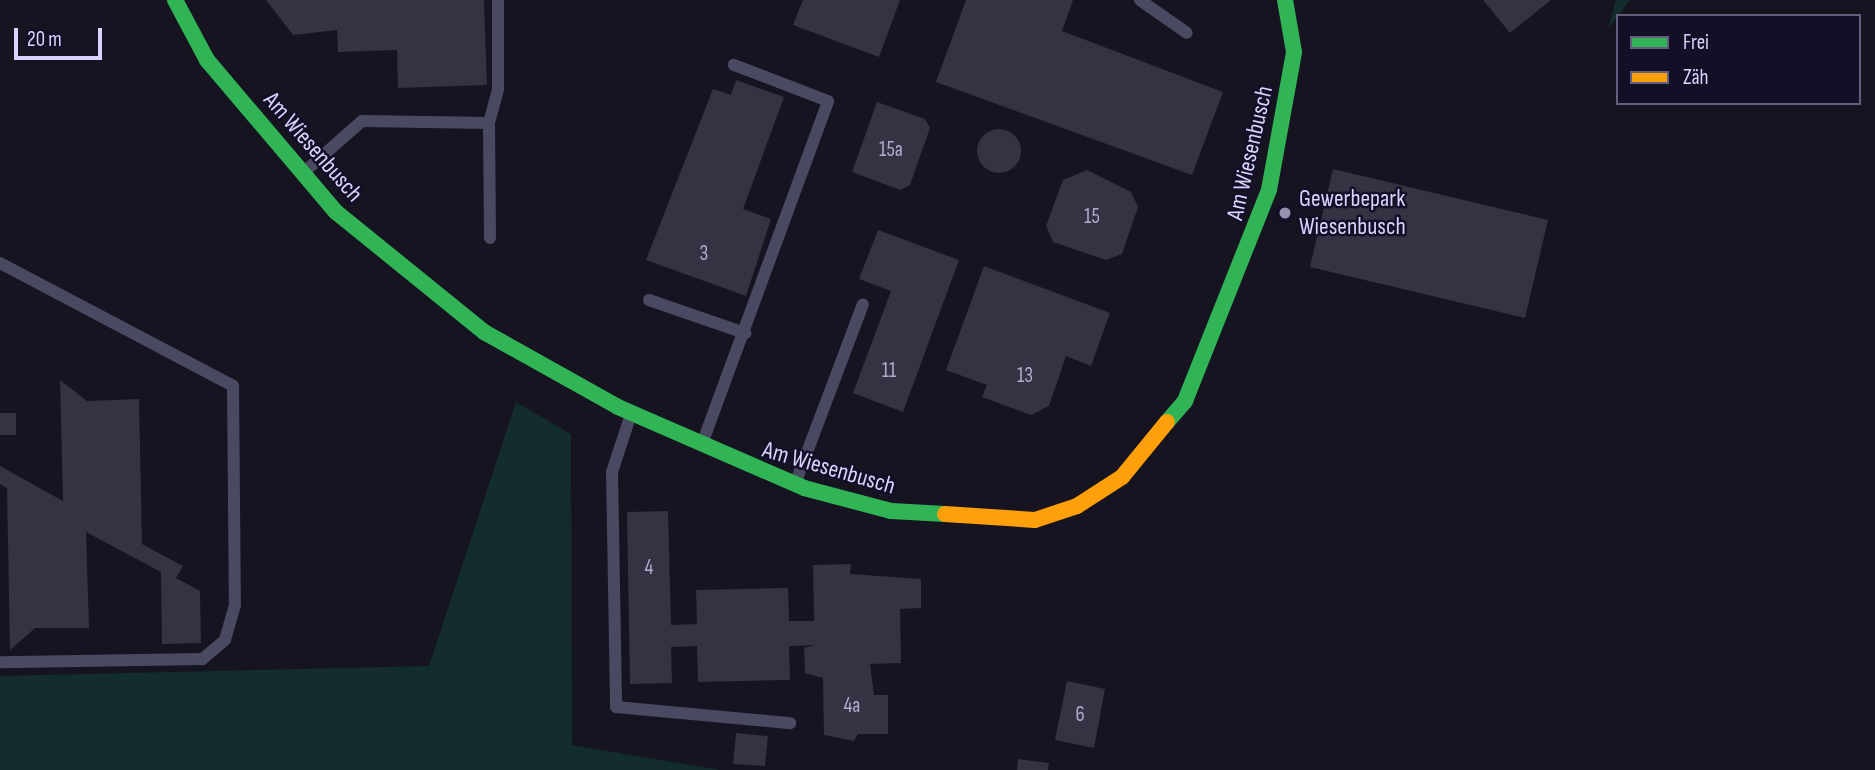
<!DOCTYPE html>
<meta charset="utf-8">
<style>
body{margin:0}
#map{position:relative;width:1875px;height:770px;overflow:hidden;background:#161421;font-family:"Sofia Sans Condensed",sans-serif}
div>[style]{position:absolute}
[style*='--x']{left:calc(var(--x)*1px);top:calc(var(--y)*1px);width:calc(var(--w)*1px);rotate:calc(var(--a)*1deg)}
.green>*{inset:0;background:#132c2d}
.building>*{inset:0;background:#343243}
.round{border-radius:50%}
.lane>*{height:12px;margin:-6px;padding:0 6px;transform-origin:6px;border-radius:6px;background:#4a4962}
.fast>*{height:16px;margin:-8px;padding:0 8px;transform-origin:8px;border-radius:8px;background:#30b455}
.slow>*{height:16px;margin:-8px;padding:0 8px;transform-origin:8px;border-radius:8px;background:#ff9f0a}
.dots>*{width:19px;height:19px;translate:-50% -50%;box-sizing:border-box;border:4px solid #130f26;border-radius:50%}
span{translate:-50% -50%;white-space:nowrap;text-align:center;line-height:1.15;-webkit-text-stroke:5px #130f26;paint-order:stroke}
.number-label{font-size:21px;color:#b0acd0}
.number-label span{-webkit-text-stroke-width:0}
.street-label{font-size:24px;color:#d9d4ff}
.poi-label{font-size:24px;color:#d9d4ff}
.left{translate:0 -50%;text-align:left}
.legend{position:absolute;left:1616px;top:14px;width:245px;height:91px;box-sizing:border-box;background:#130f26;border:2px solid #625e7d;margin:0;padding:9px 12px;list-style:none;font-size:21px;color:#d9d4ff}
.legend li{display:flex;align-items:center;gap:14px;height:35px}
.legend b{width:35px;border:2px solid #625e7d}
.scale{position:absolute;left:14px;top:28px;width:88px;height:32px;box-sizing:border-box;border:4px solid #d9d4ff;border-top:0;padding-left:9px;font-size:21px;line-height:24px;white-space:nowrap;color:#d9d4ff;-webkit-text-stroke:5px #130f26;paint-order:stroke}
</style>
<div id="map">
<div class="green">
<i style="clip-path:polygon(1616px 0,1630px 0,1608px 29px)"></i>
<i style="clip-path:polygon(516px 402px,571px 434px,572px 745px,721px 770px,0 770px,0 676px,429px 666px)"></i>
</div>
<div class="building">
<i style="clip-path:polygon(266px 0,484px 0,487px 85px,398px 88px,397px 50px,338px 52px,337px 30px,293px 35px)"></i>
<i style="clip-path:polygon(803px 0,900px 0,879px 57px,793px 25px)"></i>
<i style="clip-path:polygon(966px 0,1073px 0,1062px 31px,1223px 92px,1192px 175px,936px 82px)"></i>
<i style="clip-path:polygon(1483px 0,1551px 0,1510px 33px)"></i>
<i style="clip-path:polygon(736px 80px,784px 97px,743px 209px,771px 219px,746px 296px,646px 260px,713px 89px,731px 95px)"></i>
<i style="clip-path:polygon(877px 102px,925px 119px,930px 128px,910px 185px,900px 190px,852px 172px)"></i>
<i class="round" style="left:977px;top:129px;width:44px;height:44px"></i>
<i style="clip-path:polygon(1333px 169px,1548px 220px,1525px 318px,1310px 267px)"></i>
<i style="clip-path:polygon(1087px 170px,1131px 192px,1138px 207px,1122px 254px,1106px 260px,1053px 242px,1046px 226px,1063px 180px)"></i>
<i style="clip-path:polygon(878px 230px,959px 260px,903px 412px,853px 393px,891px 291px,859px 279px)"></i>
<i style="clip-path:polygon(984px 266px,1110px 313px,1091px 366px,1066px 356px,1049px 406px,1031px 415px,982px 397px,987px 385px,946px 370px)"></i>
<i style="clip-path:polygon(60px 380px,87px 401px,139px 399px,142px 544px,183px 566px,176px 578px,200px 591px,201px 643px,162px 644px,161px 572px,86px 532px,89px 628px,35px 628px,10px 650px,7px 488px,0 484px,0 466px,63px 501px)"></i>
<i style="clip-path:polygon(0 413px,16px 413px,16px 435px,0 435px)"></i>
<i style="clip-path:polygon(668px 511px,671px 625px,697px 624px,696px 590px,788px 588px,789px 621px,814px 621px,813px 565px,851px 564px,850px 574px,921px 579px,921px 608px,900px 609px,901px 663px,870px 664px,874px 695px,888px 695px,888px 734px,858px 734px,854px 741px,824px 735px,823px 678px,805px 673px,804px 648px,815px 645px,789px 646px,790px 680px,698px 682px,697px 646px,671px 647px,672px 683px,630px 684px,627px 512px)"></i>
<i style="clip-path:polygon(1067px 681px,1105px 689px,1094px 748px,1055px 740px)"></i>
<i style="clip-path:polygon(736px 733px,768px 736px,765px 766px,733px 764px)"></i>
<i style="clip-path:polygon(1018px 759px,1049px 763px,1048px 770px,1017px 770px)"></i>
</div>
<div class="lane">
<i style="--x:1140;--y:0;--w:57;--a:35.1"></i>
<i style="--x:303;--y:173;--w:79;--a:-41.4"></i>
<i style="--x:362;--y:121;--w:127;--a:0.9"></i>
<i style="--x:490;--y:238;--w:115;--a:-90.5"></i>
<i style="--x:489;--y:123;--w:35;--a:-75"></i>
<i style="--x:498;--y:89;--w:89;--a:-90"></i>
<i style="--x:0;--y:263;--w:263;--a:27.8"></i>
<i style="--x:233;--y:386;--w:219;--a:89.5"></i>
<i style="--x:235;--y:605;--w:36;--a:106"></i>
<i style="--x:225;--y:640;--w:30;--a:140"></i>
<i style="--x:202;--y:659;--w:202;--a:179.1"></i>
<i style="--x:649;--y:300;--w:102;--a:19"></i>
<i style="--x:631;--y:414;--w:61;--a:108.1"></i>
<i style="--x:612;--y:472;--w:235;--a:89"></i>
<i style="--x:616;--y:707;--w:175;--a:5.3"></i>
<i style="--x:702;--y:444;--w:365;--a:-69.8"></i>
<i style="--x:828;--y:101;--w:101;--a:-159"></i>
<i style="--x:795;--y:484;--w:192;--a:-69.3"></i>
</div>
<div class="fast">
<i style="--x:175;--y:0;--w:68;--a:61.9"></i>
<i style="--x:207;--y:60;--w:199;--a:49.7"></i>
<i style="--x:336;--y:212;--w:191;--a:39"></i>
<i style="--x:484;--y:332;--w:154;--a:29.2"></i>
<i style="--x:618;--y:407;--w:203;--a:23.5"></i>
<i style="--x:804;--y:488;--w:90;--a:14.8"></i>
<i style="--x:891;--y:511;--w:54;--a:3.2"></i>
<i style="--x:1167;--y:422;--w:28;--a:-49"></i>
<i style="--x:1185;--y:401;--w:227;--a:-68.3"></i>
<i style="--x:1269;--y:190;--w:140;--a:-79.7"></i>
<i style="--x:1294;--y:52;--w:53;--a:-99.8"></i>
</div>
<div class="slow">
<i style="--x:945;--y:514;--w:90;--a:3.8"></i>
<i style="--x:1035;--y:520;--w:44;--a:-18.4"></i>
<i style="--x:1077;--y:506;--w:54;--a:-32.8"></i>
<i style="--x:1122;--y:477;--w:71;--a:-50.7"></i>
</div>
<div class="dots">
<i style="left:1285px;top:213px;background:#9591b1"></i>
</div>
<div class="number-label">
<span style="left:891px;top:150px">15a</span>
<span style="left:1092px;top:217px">15</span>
<span style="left:704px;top:254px">3</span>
<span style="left:889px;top:371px">11</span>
<span style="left:1025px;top:376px">13</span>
<span style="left:649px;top:568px">4</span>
<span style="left:852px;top:706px">4a</span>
<span style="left:1080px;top:715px">6</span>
</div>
<div class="street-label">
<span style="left:313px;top:147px;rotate:49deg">Am Wiesenbusch</span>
<span style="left:1250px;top:153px;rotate:-77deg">Am Wiesenbusch</span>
<span style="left:829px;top:468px;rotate:16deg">Am Wiesenbusch</span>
</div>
<div class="poi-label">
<span class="left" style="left:1299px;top:213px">Gewerbepark<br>Wiesenbusch</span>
</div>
<ul class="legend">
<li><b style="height:9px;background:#30b455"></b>Frei</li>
<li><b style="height:9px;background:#ff9f0a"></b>Zäh</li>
</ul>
<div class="scale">20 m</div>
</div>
